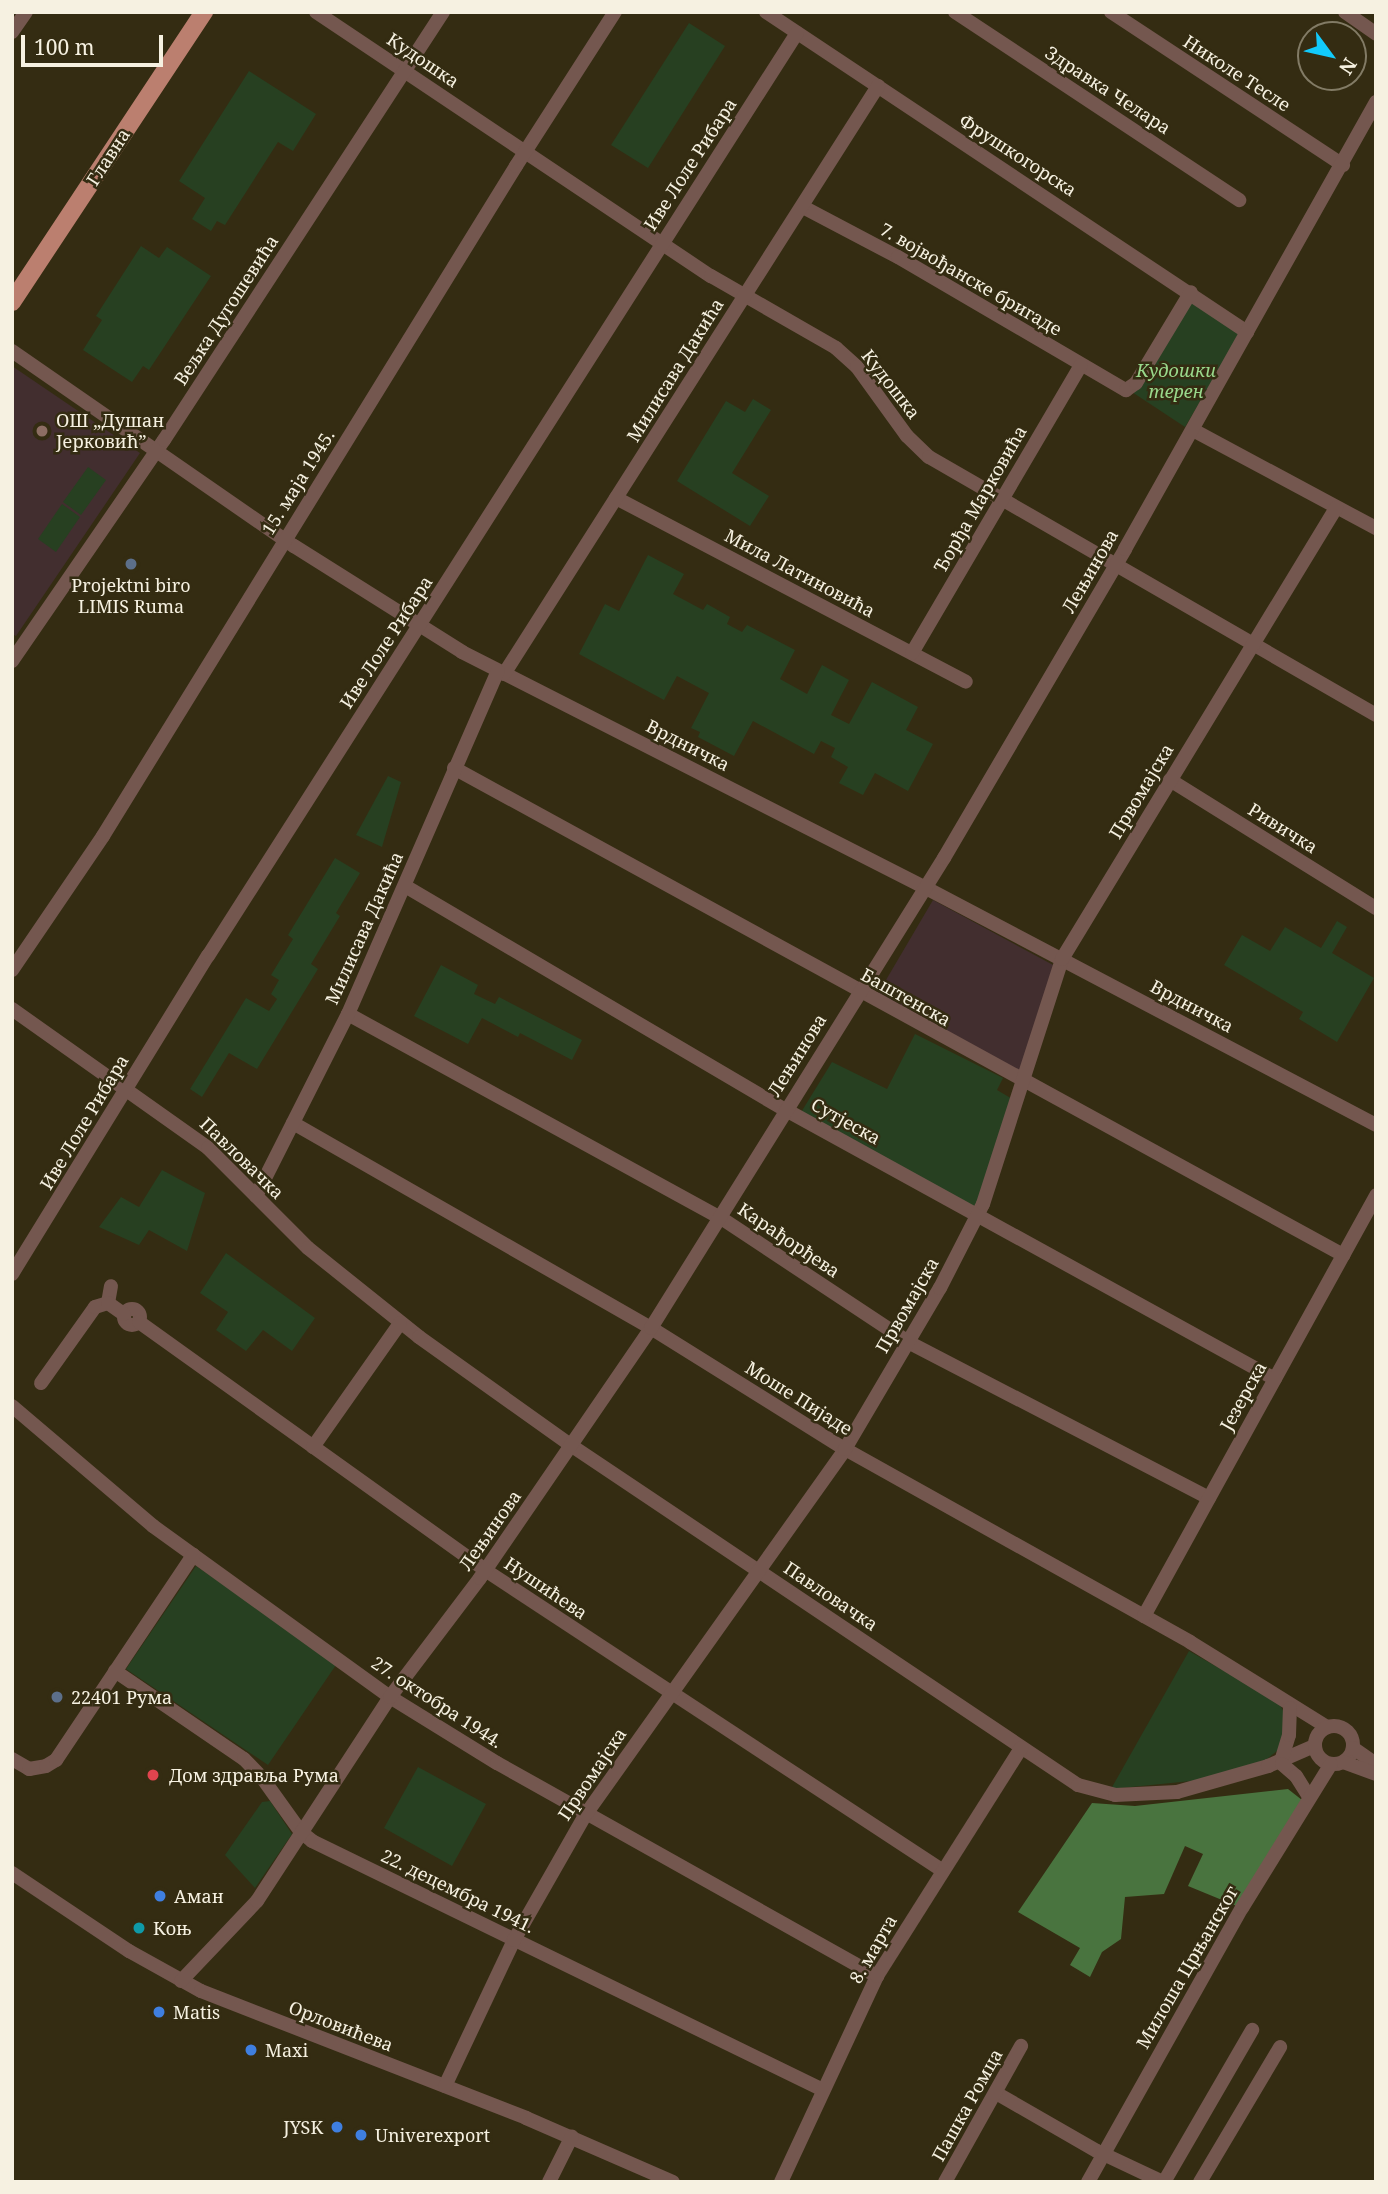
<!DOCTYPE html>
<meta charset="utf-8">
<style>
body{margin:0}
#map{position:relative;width:1388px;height:2194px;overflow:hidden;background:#342c12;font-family:"Noto Serif",serif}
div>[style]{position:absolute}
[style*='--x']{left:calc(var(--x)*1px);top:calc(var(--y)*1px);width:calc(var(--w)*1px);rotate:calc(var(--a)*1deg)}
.education>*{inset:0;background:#422e2f}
.green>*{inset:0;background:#274021}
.forest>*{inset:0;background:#49743f}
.minor>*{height:14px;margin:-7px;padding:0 7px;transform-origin:7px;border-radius:7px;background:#74574f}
.minor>.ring{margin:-7px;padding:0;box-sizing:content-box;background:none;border:14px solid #74574f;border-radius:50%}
.major>*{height:18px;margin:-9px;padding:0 9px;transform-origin:9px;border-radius:9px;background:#bb7f6f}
.dots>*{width:19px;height:19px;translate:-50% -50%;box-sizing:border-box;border:4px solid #342c12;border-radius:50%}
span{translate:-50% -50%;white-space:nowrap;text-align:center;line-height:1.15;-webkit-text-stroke:5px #342c12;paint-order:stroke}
.street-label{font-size:18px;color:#f6f1e1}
.park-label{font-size:18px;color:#99d88b;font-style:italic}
.poi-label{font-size:18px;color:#f6f1e1}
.left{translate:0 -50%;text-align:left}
.right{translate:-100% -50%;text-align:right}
.frame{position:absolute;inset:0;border:14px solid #f6f1e1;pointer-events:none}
.north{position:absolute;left:1297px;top:21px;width:70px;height:70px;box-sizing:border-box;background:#342c12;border:2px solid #827b65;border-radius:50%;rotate:123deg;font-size:19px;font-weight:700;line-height:28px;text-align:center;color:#f6f1e1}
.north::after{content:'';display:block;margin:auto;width:24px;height:32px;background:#12cafb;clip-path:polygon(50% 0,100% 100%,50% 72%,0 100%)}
.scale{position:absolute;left:21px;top:35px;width:142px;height:32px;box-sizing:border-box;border:4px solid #f6f1e1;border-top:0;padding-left:9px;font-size:21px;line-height:24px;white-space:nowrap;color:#f6f1e1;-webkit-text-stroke:5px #342c12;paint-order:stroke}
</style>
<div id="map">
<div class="education">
<i style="clip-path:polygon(12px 366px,140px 453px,16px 636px,12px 634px)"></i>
<i style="clip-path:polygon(933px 900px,1055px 966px,1021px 1078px,876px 997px)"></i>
</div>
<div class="green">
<i style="clip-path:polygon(689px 23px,725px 46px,648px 168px,611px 145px)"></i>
<i style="clip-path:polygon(249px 71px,316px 114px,293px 151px,278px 142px,225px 225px,217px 221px,211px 231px,192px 219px,205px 198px,179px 181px)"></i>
<i style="clip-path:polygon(141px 246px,159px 258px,167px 247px,211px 276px,149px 370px,143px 366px,132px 382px,83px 350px,102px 320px,96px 316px)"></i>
<i style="clip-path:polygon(1191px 296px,1242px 331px,1185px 427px,1132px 392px)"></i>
<i style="clip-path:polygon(753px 399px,771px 410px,732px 473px,769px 496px,750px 526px,677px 481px,726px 401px,745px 412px)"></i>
<i style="clip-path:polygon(88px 467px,106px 480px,81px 515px,63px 502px)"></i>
<i style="clip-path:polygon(62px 504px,80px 517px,56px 552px,38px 539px)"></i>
<i style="clip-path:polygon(648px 555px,684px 574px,673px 594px,703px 610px,707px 604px,730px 617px,727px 624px,742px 632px,747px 625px,795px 650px,780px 679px,807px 694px,822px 665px,849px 680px,831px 715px,849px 724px,872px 682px,918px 707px,906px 730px,933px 744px,908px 791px,875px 773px,863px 795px,839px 783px,848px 767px,831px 757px,835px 748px,821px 741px,814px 754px,753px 721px,734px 756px,698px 737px,700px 732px,691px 728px,709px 693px,677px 676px,664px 700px,579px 654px,605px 604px,619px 611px)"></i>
<i style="clip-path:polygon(388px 776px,401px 782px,382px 847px,356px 835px)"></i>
<i style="clip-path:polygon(335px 858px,360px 873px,336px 913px,340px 916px,311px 964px,318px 969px,257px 1069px,229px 1053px,202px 1097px,190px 1089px,246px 998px,269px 1011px,277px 999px,271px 994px,279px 980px,271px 975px,293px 939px,288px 935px)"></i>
<i style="clip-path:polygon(1337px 921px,1347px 927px,1332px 953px,1374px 978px,1337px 1042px,1299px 1019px,1303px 1012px,1224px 965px,1242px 935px,1270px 951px,1285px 927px,1321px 948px)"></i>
<i style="clip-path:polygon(441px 965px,478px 985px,474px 994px,495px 1004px,499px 997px,582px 1040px,572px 1060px,520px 1033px,518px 1037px,482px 1018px,468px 1044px,414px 1016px)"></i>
<i style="clip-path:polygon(915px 1034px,1003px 1078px,997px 1090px,1014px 1100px,978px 1209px,800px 1114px,832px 1062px,887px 1089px)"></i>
<i style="clip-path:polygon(162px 1170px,205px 1193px,187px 1251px,149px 1230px,139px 1245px,99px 1227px,121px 1197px,139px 1207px)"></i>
<i style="clip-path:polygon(226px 1253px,315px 1318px,292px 1351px,263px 1330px,246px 1351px,216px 1330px,228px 1312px,200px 1293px)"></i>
<i style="clip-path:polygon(196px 1566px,338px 1662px,268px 1765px,126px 1669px)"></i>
<i style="clip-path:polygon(1189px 1651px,1279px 1702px,1285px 1715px,1282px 1747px,1262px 1763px,1211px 1779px,1111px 1789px)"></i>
<i style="clip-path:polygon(418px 1767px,486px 1804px,452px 1866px,384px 1828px)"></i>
<i style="clip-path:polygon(270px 1801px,292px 1834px,255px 1888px,225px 1855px,262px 1802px)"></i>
</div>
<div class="forest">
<i style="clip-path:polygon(1288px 1789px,1302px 1800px,1239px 1907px,1188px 1886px,1203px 1854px,1185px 1846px,1164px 1894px,1125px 1897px,1121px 1939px,1102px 1952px,1090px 1977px,1070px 1965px,1080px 1948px,1018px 1912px,1092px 1803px,1135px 1806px)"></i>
</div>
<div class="minor">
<i style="--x:316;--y:12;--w:475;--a:33.8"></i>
<i style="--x:711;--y:276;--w:144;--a:29.9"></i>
<i style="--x:836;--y:348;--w:28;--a:42"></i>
<i style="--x:857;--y:367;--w:85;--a:54.1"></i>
<i style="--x:907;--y:436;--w:30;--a:44"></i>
<i style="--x:929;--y:457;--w:516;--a:29.99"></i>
<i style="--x:766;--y:12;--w:578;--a:33.64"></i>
<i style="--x:955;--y:12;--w:341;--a:33.5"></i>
<i style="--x:1111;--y:12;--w:278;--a:33.4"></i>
<i style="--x:1345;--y:12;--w:38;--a:35"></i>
<i style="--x:12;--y:32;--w:24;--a:-55"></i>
<i style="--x:803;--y:207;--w:107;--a:27.8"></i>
<i style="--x:898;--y:257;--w:264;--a:30.3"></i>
<i style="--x:1126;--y:390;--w:12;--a:-35"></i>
<i style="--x:1136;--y:383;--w:106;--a:-58.9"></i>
<i style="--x:12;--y:351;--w:343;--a:34.7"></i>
<i style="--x:294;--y:546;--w:199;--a:32.2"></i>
<i style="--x:462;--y:652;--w:521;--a:26.96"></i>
<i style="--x:926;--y:888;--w:509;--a:27.77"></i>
<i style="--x:1193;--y:430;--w:208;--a:28.2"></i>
<i style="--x:616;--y:498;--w:395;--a:27.7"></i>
<i style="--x:912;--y:653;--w:334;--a:-59.6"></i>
<i style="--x:12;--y:661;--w:268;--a:-55.5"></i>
<i style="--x:164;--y:440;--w:511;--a:-56.9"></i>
<i style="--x:504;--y:674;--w:697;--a:-57.54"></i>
<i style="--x:454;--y:768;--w:1014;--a:28.71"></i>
<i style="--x:1170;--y:780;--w:243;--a:31.9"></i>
<i style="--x:405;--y:886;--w:442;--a:30.5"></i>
<i style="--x:786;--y:1110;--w:558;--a:28.82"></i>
<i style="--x:12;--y:970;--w:162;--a:-55.8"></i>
<i style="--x:103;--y:836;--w:787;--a:-58.35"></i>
<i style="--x:516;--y:166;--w:183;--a:-57.3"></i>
<i style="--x:12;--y:1009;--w:240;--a:35.3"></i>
<i style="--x:208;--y:1148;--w:141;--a:45"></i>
<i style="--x:308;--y:1248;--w:142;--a:38.7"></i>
<i style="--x:419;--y:1337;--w:188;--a:35.5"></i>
<i style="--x:572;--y:1446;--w:609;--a:33.82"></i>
<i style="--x:1078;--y:1785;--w:38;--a:15"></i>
<i style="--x:1115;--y:1795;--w:62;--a:-2.8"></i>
<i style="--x:1177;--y:1792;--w:95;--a:-15.9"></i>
<i style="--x:1268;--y:1766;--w:50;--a:-23.5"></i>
<i style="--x:348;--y:1014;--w:425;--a:28.7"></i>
<i style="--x:721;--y:1218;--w:224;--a:33.5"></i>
<i style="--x:908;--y:1342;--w:339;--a:27.4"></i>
<i style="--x:293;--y:1123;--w:413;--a:29.8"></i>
<i style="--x:651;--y:1328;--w:229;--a:32"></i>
<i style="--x:845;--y:1449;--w:395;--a:29.2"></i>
<i style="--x:1190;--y:1642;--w:161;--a:31.8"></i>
<i style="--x:256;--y:1196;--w:204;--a:-63.2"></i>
<i style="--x:348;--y:1014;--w:374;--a:-66.4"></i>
<i style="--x:12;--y:1274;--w:374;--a:-58.4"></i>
<i style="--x:208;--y:956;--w:1095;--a:-57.46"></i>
<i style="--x:108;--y:1303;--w:17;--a:-80"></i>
<i class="ring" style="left:124px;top:1309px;width:2px;height:2px"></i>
<i style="--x:139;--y:1322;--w:426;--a:35.6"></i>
<i style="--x:485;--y:1570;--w:548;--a:33.31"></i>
<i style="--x:41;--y:1383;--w:93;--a:-54.6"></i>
<i style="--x:95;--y:1307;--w:14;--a:-17"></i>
<i style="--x:108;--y:1303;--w:19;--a:35"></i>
<i style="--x:12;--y:1406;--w:185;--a:40.4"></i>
<i style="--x:153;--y:1526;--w:292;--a:35.8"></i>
<i style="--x:390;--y:1697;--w:126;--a:31.7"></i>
<i style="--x:497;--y:1763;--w:436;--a:29.3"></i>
<i style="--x:313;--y:1447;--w:151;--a:-54.9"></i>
<i style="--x:1144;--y:1616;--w:481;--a:-61.1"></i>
<i style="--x:115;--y:1671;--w:156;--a:34.3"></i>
<i style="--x:244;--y:1759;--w:28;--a:46"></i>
<i style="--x:263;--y:1779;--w:65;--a:54.4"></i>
<i style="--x:301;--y:1832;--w:14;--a:39"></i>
<i style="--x:312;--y:1841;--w:568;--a:25.98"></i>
<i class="ring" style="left:1315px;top:1726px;width:24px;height:24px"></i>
<i style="--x:1353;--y:1748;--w:28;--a:35"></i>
<i style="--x:1282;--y:1758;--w:24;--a:-73"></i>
<i style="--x:1289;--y:1735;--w:27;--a:-88"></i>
<i style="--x:12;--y:1759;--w:20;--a:30"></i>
<i style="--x:29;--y:1769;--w:17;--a:-10"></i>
<i style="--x:46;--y:1766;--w:12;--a:-31"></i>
<i style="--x:56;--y:1760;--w:247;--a:-56.2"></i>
<i style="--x:1343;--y:1762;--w:35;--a:20"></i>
<i style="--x:1282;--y:1764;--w:18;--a:41"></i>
<i style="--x:1296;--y:1776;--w:22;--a:58"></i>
<i style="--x:12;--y:1873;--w:141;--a:33.7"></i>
<i style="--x:129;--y:1951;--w:82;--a:29.1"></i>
<i style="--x:201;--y:1991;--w:349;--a:21.3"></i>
<i style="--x:526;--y:2118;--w:160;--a:23.5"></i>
<i style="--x:181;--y:1981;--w:110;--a:-46.5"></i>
<i style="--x:257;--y:1901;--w:244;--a:-56.9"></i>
<i style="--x:390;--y:1697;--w:149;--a:-52.9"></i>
<i style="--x:480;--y:1578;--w:303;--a:-55.6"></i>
<i style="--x:651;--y:1328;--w:554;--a:-58.06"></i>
<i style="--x:944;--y:858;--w:358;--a:-59.6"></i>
<i style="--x:1125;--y:549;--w:513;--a:-60.68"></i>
<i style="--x:445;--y:2086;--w:161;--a:-64.7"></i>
<i style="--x:514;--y:1940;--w:145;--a:-60.3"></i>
<i style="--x:586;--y:1814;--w:448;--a:-54.6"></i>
<i style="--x:845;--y:1449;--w:187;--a:-59.5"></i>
<i style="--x:940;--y:1288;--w:94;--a:-62.9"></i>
<i style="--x:983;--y:1204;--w:257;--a:-72.1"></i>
<i style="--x:1062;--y:959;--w:528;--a:-58.72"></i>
<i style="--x:996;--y:2093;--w:116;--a:29.9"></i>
<i style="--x:1097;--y:2151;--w:73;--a:25.2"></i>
<i style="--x:549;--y:2182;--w:51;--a:-63.4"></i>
<i style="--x:781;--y:2182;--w:227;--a:-65"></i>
<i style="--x:877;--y:1976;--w:270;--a:-57.7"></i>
<i style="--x:945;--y:2182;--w:156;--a:-60.8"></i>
<i style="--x:1088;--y:2182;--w:314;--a:-60.7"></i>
<i style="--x:1242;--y:1908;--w:169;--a:-58.3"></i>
<i style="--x:1164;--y:2182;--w:176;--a:-59.9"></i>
<i style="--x:1200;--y:2182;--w:157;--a:-59.3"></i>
</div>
<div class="major">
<i style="--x:12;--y:302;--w:348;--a:-56.5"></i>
</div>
<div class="dots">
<i style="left:42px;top:431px;background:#8d6e63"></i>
<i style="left:131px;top:564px;background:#5c6f8a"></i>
<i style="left:57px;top:1697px;background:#5c6f8a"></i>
<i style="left:153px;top:1775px;background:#e0444e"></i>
<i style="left:160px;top:1896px;background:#3f7fe0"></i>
<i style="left:139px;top:1928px;background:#0f9aa8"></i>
<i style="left:159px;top:2012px;background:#3f7fe0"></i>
<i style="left:251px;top:2050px;background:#3f7fe0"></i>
<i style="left:337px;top:2127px;background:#3f7fe0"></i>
<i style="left:361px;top:2135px;background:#3f7fe0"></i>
</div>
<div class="street-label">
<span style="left:423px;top:60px;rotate:34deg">Кудошка</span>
<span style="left:1237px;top:73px;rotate:33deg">Николе Тесле</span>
<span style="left:1108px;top:90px;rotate:33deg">Здравка Челара</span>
<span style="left:1018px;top:155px;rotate:33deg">Фрушкогорска</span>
<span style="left:108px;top:157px;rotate:-57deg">Главна</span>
<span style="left:690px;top:164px;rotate:-57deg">Иве Лоле Рибара</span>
<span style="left:971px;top:279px;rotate:30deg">7. војвођанске бригаде</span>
<span style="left:226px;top:310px;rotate:-57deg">Вељка Дугошевића</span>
<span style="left:675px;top:370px;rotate:-58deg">Милисава Дакића</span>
<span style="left:891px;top:384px;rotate:52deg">Кудошка</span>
<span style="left:298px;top:482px;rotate:-58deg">15. маја 1945.</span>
<span style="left:980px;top:499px;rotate:-60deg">Ђорђа Марковића</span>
<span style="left:1090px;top:571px;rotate:-60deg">Лењинова</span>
<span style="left:800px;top:573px;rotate:28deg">Мила Латиновића</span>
<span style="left:386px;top:642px;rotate:-57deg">Иве Лоле Рибара</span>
<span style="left:688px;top:745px;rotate:27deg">Врдничка</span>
<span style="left:1141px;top:791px;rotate:-59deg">Првомајска</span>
<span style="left:1283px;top:828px;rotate:32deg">Ривичка</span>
<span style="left:364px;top:928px;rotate:-66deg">Милисава Дакића</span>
<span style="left:906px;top:997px;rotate:29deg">Баштенска</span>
<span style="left:1192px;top:1006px;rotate:28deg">Врдничка</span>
<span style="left:797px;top:1055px;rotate:-58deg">Лењинова</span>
<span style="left:846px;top:1121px;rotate:29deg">Сутјеска</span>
<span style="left:84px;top:1122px;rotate:-59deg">Иве Лоле Рибара</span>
<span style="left:242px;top:1158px;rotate:44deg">Павловачка</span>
<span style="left:789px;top:1240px;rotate:34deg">Карађорђева</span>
<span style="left:907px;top:1305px;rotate:-60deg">Првомајска</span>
<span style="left:1243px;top:1396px;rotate:-61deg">Језерска</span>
<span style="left:799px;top:1398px;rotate:32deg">Моше Пијаде</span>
<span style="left:490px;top:1530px;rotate:-55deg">Лењинова</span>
<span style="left:546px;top:1588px;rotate:34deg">Нушићева</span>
<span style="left:831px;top:1596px;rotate:34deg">Павловачка</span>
<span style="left:437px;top:1702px;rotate:33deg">27. октобра 1944.</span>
<span style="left:592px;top:1774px;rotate:-56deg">Првомајска</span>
<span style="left:458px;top:1891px;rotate:26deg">22. децембра 1941.</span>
<span style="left:873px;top:1949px;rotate:-60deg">8. марта</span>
<span style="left:1187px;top:1967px;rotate:-60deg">Милоша Црњанског</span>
<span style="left:341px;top:2026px;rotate:21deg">Орловићева</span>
<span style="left:967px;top:2105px;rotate:-61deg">Пашка Ромца</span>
</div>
<div class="park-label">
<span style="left:1176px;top:381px">Кудошки<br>терен</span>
</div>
<div class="poi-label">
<span class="left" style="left:56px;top:431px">ОШ „Душан<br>Јерковић”</span>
<span style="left:131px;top:596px">Projektni biro<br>LIMIS Ruma</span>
<span class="left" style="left:71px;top:1697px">22401 Рума</span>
<span class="left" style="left:169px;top:1775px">Дом здравља Рума</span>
<span class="left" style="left:174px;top:1896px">Аман</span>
<span class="left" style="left:153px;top:1928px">Коњ</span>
<span class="left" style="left:173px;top:2012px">Matis</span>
<span class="left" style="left:265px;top:2050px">Maxi</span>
<span class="right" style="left:323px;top:2127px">JYSK</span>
<span class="left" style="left:375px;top:2135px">Univerexport</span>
</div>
<div class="frame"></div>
<div class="north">N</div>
<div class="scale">100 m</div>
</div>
